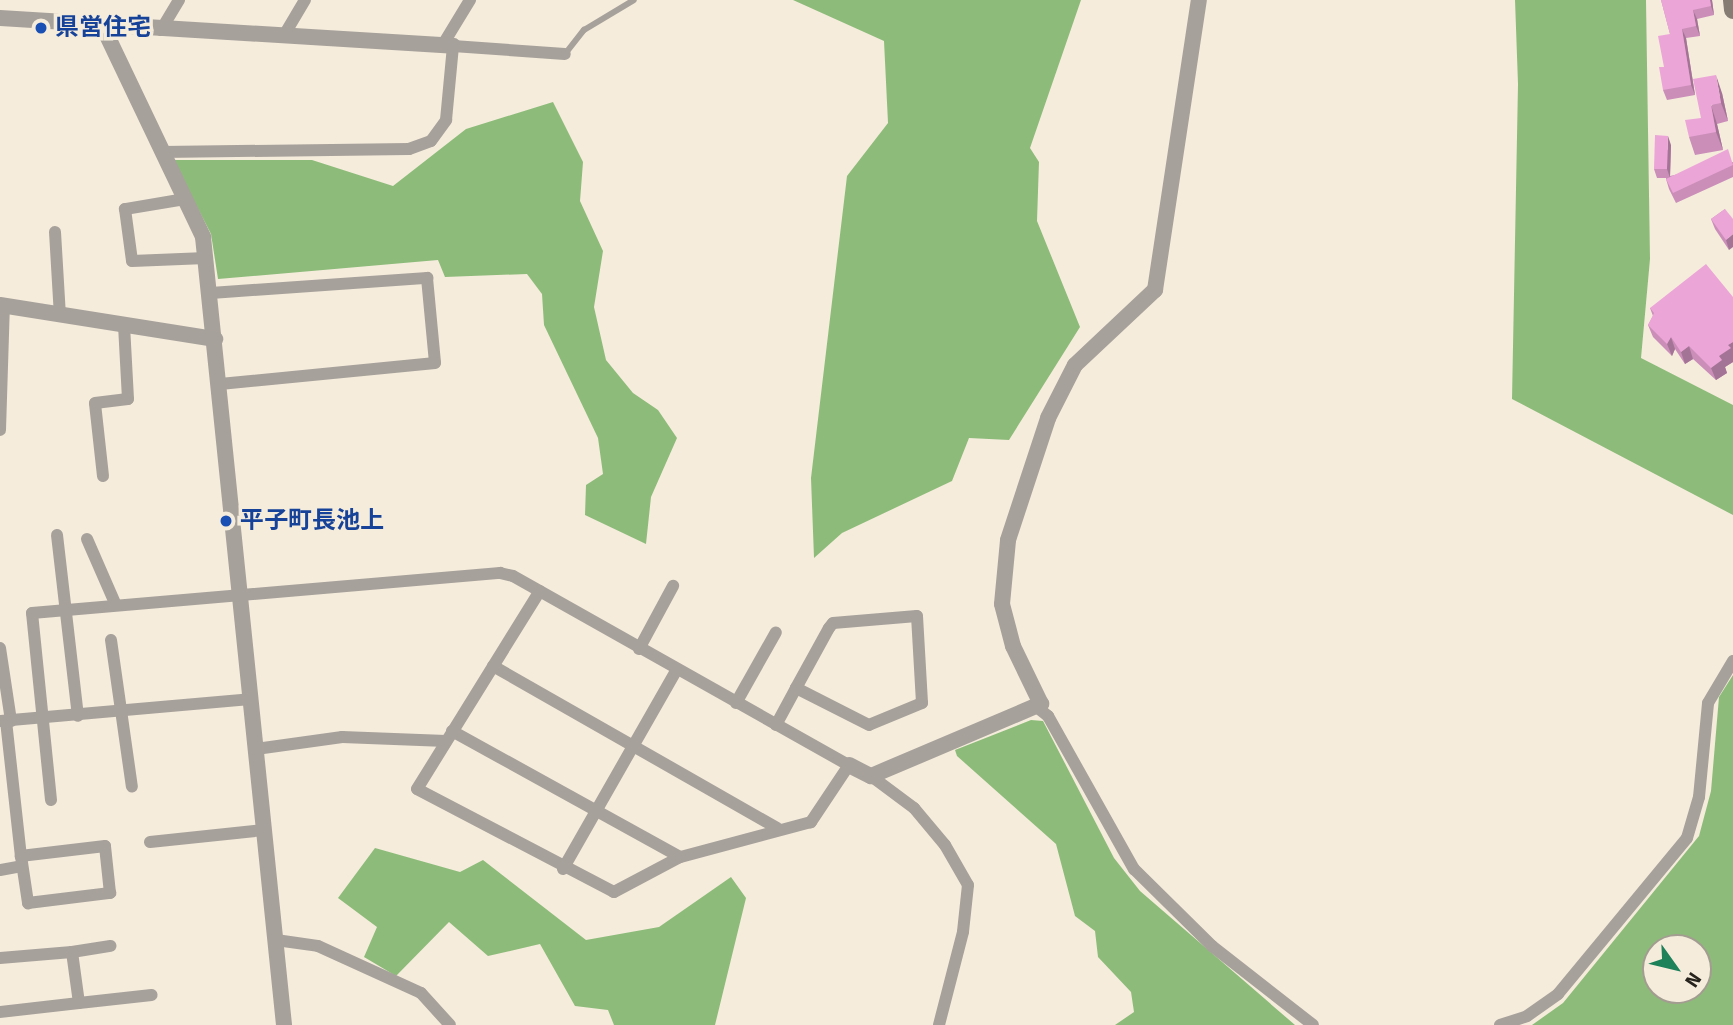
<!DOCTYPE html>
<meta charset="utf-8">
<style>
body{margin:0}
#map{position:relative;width:1733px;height:1025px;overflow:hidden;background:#f5ecdc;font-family:"Fira Sans","Noto Sans JP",sans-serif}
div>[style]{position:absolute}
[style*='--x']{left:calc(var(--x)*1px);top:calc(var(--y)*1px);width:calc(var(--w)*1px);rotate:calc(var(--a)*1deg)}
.forest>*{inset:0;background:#8dbc7a}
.service>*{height:6px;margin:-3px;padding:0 3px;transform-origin:3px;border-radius:3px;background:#a7a19b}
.minor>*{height:12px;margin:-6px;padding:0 6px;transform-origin:6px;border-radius:6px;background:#a7a19b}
.tertiary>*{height:16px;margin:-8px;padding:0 8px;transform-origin:8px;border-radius:8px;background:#a7a19b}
.secondary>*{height:18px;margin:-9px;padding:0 9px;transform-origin:9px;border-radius:9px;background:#857c74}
.wall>*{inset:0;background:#ca8eb9}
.shaded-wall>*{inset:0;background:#a47496}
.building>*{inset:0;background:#eba5d7}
.dots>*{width:19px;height:19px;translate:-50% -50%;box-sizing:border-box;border:4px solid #f5ecdc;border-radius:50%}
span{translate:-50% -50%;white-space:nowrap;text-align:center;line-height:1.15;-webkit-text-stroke:7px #f5ecdc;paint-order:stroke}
.transit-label{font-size:24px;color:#164399;font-weight:700}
.left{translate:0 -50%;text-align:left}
.north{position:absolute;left:1642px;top:934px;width:70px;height:70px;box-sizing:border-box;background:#f5ecdc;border:2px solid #a39c90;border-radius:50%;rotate:124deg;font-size:19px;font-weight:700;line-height:28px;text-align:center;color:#27241e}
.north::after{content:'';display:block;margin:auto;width:24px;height:32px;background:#1d815a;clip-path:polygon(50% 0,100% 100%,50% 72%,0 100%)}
</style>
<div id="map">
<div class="forest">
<i style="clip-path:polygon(793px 0,1081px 0,1030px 148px,1039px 162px,1037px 221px,1080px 327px,1009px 440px,969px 438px,952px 481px,842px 533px,814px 558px,811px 478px,847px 176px,888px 123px,884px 41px)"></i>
<i style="clip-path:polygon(1515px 0,1646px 0,1650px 259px,1641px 358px,1733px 405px,1733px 515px,1512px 399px,1518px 84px)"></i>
<i style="clip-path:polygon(553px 102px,583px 162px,580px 201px,603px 251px,594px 307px,606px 360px,633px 393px,658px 410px,677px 438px,651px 497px,646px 544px,585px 515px,586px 485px,603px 474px,598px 438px,544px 325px,542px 294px,527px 274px,445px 277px,438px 260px,218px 279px,211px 234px,173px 160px,312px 160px,393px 186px,466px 129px)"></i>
<i style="clip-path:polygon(evenodd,1733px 675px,1733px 1025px,1532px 1025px,1563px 1003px,1699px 836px,1711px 791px,1719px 697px,1733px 675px,1656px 948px,1698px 948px,1698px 990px,1656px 990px,1656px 948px)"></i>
<i style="clip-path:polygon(1031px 720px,1043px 721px,1114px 858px,1140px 891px,1295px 1025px,1115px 1025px,1134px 1012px,1131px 992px,1098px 957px,1095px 931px,1075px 916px,1056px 844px,957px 756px,955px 750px)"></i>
<i style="clip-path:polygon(375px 848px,460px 872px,483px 860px,586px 940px,659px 927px,731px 877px,746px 898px,715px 1025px,614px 1025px,608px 1010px,575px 1006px,540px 944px,488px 956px,449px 922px,396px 976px,364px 957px,377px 927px,338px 898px)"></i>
</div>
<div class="service">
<i style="--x:565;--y:54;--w:31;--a:-52"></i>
<i style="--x:584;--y:30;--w:58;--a:-31"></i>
</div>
<div class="minor">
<i style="--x:161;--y:30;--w:35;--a:-59"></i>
<i style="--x:283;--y:37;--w:43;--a:-59.3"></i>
<i style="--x:442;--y:46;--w:54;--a:-58.7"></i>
<i style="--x:162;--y:152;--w:247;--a:-0.7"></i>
<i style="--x:409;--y:149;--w:23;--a:-20"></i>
<i style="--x:431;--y:141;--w:26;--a:-54"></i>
<i style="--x:446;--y:120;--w:74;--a:-84.6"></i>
<i style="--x:453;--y:46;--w:112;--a:4.1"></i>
<i style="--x:185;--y:199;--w:61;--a:170.5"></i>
<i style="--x:125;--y:209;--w:52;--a:82.3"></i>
<i style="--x:132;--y:261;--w:74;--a:-2.3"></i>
<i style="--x:55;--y:232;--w:83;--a:86.6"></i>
<i style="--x:211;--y:293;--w:217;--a:-4"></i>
<i style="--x:427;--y:278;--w:85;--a:84.6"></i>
<i style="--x:435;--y:363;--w:216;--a:174.4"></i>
<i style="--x:0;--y:430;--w:124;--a:-88.2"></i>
<i style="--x:103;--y:476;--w:73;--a:-96.3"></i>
<i style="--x:95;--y:403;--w:33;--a:-7"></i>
<i style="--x:128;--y:399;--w:74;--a:-93.1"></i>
<i style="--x:57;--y:535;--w:182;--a:83.4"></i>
<i style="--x:87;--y:539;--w:70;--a:66.4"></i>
<i style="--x:111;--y:640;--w:148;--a:81.9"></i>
<i style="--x:0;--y:648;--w:74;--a:81.4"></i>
<i style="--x:639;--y:649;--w:72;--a:-61.6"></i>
<i style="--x:493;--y:666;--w:327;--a:29.7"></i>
<i style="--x:736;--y:703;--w:81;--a:-60.6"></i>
<i style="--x:1038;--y:708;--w:13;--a:39"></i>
<i style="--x:1048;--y:716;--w:176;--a:60.7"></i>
<i style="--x:1134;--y:869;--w:110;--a:44.6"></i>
<i style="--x:1212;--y:946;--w:128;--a:38"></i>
<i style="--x:0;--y:721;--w:251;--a:-5"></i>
<i style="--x:6;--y:721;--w:136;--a:83.7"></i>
<i style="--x:21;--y:856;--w:48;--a:81.5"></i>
<i style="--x:28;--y:903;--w:83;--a:-7"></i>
<i style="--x:110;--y:893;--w:47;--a:-96.1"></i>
<i style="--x:105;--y:846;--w:85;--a:173.2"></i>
<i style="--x:776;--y:725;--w:42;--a:-61.6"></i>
<i style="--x:796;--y:688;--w:68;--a:-61.2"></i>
<i style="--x:829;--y:628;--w:6;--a:-51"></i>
<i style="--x:833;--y:623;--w:84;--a:-4.8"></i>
<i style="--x:917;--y:616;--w:87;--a:86.7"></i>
<i style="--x:922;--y:703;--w:57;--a:157.5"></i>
<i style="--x:869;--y:725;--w:82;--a:-153.1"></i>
<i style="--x:452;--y:731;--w:260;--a:28.9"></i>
<i style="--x:256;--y:749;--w:87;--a:-7.9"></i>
<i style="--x:342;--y:737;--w:104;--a:2.2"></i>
<i style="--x:871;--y:776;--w:54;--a:36.7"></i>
<i style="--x:914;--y:808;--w:48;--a:50"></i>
<i style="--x:945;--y:845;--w:46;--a:60.1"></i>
<i style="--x:968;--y:885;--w:47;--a:96.1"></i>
<i style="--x:963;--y:932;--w:96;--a:104.5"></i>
<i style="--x:51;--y:800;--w:188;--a:-95.8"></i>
<i style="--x:32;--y:613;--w:470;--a:-4.9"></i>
<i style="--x:500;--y:573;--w:13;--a:13"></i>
<i style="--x:513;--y:576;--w:386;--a:29.4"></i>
<i style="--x:849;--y:765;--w:69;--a:123.7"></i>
<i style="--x:811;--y:822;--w:136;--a:165"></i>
<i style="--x:680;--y:857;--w:75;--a:152.1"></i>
<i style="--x:614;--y:892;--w:222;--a:-152.4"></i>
<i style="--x:417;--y:789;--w:233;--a:-58.2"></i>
<i style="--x:150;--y:842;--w:115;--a:-6"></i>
<i style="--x:563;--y:869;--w:228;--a:-60.3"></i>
<i style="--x:0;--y:870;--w:22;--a:-10"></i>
<i style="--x:276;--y:940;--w:42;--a:8.1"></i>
<i style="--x:318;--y:946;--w:113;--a:24.5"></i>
<i style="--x:421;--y:993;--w:43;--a:47.8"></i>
<i style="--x:72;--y:952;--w:39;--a:-9"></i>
<i style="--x:0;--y:958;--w:72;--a:-4.8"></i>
<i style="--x:72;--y:952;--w:51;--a:82.2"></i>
<i style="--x:79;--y:1003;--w:80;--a:173.5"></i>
<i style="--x:79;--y:1003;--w:73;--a:-6.3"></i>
<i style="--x:1500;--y:1025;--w:28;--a:-18"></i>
<i style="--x:1527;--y:1016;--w:38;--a:-35"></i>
<i style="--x:1558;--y:994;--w:202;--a:-50.4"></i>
<i style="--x:1687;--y:838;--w:43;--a:-73.7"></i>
<i style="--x:1699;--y:797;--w:94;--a:-84.5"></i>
<i style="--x:1708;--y:703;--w:49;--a:-59.2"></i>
</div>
<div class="tertiary">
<i style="--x:0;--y:18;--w:454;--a:3.5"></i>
<i style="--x:103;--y:27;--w:233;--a:64.5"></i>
<i style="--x:203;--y:237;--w:792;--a:84.13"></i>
<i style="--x:0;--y:305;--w:218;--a:9"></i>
<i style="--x:849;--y:765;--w:25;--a:27"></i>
<i style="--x:871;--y:776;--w:185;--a:-23"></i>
<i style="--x:1041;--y:704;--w:64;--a:-115.8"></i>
<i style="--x:1013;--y:646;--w:43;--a:-104.7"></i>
<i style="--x:1002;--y:604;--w:64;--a:-84.6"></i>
<i style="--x:1008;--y:540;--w:128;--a:-71.8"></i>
<i style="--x:1048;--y:418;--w:59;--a:-63"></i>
<i style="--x:1075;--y:365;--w:110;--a:-43.2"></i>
<i style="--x:1155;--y:290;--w:293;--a:-81.4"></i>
</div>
<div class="secondary">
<i style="--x:1732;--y:0;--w:10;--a:84"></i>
</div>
<div class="wall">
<i style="clip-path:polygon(1661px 0,1712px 0,1714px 15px,1697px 19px,1700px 36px,1686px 38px,1695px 95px,1667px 100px,1663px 90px,1664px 67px,1670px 34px)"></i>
<i style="clip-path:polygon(1722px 93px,1728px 121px,1717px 124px,1723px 150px,1695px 155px,1689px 137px,1701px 118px)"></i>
<i style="clip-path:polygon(1671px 145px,1670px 176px,1733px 162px,1733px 177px,1676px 203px,1669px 189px,1666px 179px,1666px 178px,1657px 178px,1654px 169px)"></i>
<i style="clip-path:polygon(1725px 209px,1729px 250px,1715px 229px,1711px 219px)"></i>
<i style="clip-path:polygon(1733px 297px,1733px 362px,1725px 367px,1727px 373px,1716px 380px,1693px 359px,1685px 364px,1675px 349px,1672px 356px,1653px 337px,1648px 325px,1653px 316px,1650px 308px)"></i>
</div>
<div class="shaded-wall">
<i style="clip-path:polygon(1710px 0,1712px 0,1714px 15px,1711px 6px)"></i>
<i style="clip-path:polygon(1693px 10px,1697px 19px,1700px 36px,1696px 26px)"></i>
<i style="clip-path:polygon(1682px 29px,1686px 38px,1695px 95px,1691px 85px)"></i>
<i style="clip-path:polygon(1716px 75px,1722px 93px,1728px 121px,1721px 103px)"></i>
<i style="clip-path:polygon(1711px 105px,1717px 124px,1723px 150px,1716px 132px)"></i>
<i style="clip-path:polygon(1668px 136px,1671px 145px,1670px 178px,1667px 169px)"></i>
<i style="clip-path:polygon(1733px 234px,1733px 247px,1729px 250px,1726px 240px)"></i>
<i style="clip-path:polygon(1671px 337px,1675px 349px,1672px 356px,1667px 344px)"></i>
<i style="clip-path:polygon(1733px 342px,1733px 362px,1725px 367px,1727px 373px,1716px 380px,1711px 368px,1719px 356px,1728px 345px)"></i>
<i style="clip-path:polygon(1689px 346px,1693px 359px,1685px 364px,1681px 352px)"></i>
</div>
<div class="building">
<i style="clip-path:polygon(1661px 0,1710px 0,1711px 6px,1693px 10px,1696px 26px,1682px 29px,1691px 85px,1663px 90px,1659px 67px,1664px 67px,1658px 36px,1670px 34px)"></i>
<i style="clip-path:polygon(1716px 75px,1721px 103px,1711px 105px,1716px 132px,1689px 137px,1685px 120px,1701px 118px,1693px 79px)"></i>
<i style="clip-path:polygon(1655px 135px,1668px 136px,1667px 169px,1654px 169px)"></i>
<i style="clip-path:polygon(1728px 149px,1733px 165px,1673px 193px,1666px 179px)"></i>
<i style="clip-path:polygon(1725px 209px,1733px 219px,1733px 234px,1726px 240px,1711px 219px)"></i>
<i style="clip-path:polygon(1706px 264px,1733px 297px,1733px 342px,1728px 345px,1731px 348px,1719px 356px,1722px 360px,1711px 368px,1689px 346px,1681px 352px,1671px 337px,1667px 344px,1648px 325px,1654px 313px,1650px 308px)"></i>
</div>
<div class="dots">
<i style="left:41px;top:28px;background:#1a4fb4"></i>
<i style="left:226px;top:521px;background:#1a4fb4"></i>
</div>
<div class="transit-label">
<span class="left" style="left:55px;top:28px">県営住宅</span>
<span class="left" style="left:240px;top:521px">平子町長池上</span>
</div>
<div class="north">N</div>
</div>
